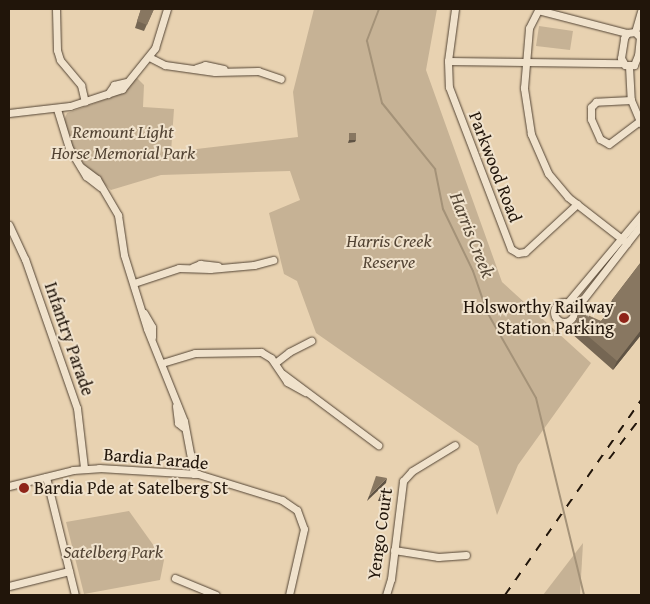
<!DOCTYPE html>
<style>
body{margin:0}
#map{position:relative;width:650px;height:604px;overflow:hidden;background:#e8d2b1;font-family:"Gentium Book Plus",serif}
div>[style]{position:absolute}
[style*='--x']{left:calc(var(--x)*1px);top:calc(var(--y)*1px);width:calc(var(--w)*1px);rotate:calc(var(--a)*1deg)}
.green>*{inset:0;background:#c6b295}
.stream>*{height:2px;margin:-1px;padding:0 1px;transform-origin:1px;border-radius:1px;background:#a49278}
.roads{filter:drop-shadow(0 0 1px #534434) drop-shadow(0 0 1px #534434)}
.minor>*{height:7px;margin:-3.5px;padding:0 3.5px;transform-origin:3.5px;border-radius:3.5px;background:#f0e2cc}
.minor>.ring{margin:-3.5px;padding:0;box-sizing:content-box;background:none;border:7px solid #f0e2cc;border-radius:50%}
.rail>*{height:2px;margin-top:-1px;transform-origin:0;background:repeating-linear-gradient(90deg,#21150a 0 9px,transparent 0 18px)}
.wall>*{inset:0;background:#756653}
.shaded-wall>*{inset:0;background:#5f5344}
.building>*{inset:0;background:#887761}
.dots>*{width:14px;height:14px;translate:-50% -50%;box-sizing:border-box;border:2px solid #f0e2cc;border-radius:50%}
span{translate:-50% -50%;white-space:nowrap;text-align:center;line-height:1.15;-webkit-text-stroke:4px #f0e2cc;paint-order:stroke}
.park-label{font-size:18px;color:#534434;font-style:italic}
.street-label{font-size:18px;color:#21150a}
.poi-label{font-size:18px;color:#21150a}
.right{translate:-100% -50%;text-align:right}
.left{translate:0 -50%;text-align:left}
.water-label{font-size:19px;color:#554736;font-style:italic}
.frame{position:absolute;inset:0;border:10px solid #21150a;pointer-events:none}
</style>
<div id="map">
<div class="green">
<i style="clip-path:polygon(314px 9px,437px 9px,426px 70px,502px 282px,591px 363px,518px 465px,497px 515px,478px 446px,316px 333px,297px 281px,284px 274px,269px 213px,300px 200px,290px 171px,161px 175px,111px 190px,85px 166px,70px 143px,63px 123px,67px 113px,115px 96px,137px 78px,144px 85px,143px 107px,174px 109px,171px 152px,298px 137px,293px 92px)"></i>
<i style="clip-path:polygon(539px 26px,573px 31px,570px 50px,536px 46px)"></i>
<i style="clip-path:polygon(129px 511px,164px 560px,160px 580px,84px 594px,66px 522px)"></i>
<i style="clip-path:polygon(583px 543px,580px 595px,543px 595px)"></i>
</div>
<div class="stream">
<i style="--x:379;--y:9;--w:34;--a:111"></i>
<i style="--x:367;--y:41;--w:64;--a:76.4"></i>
<i style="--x:382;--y:103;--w:85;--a:51.2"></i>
<i style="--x:435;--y:169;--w:41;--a:78.7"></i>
<i style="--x:443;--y:209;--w:69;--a:64.2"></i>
<i style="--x:473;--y:271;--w:43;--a:71.1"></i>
<i style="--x:487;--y:312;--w:99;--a:60.3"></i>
<i style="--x:536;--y:398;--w:203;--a:76.3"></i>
</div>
<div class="roads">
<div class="minor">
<i style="--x:56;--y:9;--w:41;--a:88.6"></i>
<i style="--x:57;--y:50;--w:10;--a:73"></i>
<i style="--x:60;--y:60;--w:33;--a:50"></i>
<i style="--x:81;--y:85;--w:17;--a:77"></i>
<i style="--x:455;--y:9;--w:52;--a:97.7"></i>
<i style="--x:448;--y:61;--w:26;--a:88"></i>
<i style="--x:449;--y:87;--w:173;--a:69.1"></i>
<i style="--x:511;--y:249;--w:8;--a:30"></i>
<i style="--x:518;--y:253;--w:7;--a:-8"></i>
<i style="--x:525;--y:252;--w:71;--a:-42.7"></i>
<i style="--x:635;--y:32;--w:7;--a:45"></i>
<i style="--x:640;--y:37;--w:18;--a:96"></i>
<i style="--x:638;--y:55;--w:11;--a:112"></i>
<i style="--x:634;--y:65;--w:9;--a:180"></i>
<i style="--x:625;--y:65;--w:8;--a:-120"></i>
<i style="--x:621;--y:58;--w:20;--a:-81"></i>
<i style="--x:624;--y:38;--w:6;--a:-59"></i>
<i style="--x:627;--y:33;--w:8;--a:-7"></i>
<i style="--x:635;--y:32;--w:22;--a:-74"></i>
<i style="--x:149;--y:57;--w:18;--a:27"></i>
<i style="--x:165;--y:65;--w:50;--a:8"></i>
<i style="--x:215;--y:72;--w:43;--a:-1.3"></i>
<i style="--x:258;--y:71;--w:24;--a:19"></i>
<i style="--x:448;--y:61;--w:174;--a:0.7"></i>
<i style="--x:629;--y:66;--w:34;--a:87"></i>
<i style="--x:631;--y:100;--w:25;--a:67"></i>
<i style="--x:196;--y:68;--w:9;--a:-18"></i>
<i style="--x:205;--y:65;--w:19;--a:12"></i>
<i style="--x:108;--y:94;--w:11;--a:-56"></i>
<i style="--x:114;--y:85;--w:12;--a:-14"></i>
<i style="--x:631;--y:100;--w:35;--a:177"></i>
<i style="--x:596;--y:102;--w:7;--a:135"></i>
<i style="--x:591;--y:107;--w:12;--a:90"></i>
<i style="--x:591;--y:119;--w:22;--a:66"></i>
<i style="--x:600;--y:139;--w:10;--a:29"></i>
<i style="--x:609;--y:144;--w:39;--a:-37"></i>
<i style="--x:57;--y:109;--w:41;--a:72.9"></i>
<i style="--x:69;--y:148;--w:33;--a:59"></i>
<i style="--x:86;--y:176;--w:18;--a:38"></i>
<i style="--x:9;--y:113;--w:61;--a:-6.5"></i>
<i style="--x:70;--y:106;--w:55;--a:-18.1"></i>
<i style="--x:122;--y:89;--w:53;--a:-51.2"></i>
<i style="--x:155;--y:48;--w:41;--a:-72.9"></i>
<i style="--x:81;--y:167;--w:20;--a:37"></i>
<i style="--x:97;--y:179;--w:42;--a:59.7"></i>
<i style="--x:118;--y:215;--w:40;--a:81.5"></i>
<i style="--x:124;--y:255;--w:77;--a:72.7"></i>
<i style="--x:147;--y:329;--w:99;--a:68.1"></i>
<i style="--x:184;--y:421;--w:54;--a:79.3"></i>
<i style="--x:9;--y:225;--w:38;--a:65"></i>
<i style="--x:25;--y:259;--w:158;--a:70.8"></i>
<i style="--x:77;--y:408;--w:60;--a:83.3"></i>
<i style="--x:627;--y:243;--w:75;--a:-142.1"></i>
<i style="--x:568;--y:197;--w:31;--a:-130"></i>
<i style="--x:548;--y:173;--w:43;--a:-113.6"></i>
<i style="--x:531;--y:134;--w:47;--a:-98.7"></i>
<i style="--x:524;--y:88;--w:60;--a:-85.2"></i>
<i style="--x:529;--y:28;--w:20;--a:-63"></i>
<i style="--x:538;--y:10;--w:92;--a:14.5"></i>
<i style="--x:193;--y:267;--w:8;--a:-23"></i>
<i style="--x:200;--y:264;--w:18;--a:6"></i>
<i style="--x:134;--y:283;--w:47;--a:-18.4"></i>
<i style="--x:179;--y:268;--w:31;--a:2"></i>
<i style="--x:210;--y:269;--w:44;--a:-5.2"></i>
<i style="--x:254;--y:265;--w:20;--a:-15"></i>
<i class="ring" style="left:554px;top:302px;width:13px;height:13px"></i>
<i style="--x:568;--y:302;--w:114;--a:-50"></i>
<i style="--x:574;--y:311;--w:109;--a:-52.1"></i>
<i style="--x:144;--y:313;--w:16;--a:60"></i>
<i style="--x:152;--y:327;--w:10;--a:90"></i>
<i style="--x:162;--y:363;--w:34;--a:-17"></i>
<i style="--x:195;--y:353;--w:66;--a:-0.9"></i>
<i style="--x:261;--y:352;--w:12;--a:31"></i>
<i style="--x:271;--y:358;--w:29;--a:56"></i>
<i style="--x:287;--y:382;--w:21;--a:29"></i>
<i style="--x:275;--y:363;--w:18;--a:-38"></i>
<i style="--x:289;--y:352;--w:25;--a:-27"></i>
<i style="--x:283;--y:374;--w:119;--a:36.8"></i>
<i style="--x:176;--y:406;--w:17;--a:83"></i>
<i style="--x:178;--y:423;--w:6;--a:39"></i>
<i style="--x:46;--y:477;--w:122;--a:76.2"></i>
<i style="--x:9;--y:486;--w:66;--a:-14"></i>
<i style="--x:73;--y:470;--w:26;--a:-4"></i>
<i style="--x:99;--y:468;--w:99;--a:3.5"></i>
<i style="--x:198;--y:474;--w:88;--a:17.2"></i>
<i style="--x:282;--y:500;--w:18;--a:34"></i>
<i style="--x:297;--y:510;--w:20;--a:70"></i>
<i style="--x:304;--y:529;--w:68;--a:102.8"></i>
<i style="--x:394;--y:550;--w:45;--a:9"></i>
<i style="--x:438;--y:557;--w:28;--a:-4"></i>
<i style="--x:175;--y:578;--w:44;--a:22.5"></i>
<i style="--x:9;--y:586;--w:62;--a:-14"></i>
<i style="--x:386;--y:595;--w:17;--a:-73"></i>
<i style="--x:391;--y:579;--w:99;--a:-83"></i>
<i style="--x:403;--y:481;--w:13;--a:-48"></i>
<i style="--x:412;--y:471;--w:50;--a:-31.2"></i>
</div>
</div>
<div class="rail">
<i style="--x:609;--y:459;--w:53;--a:-52.7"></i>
<i style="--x:505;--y:595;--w:238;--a:-55.1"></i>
</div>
<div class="wall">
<i style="clip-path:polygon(141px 9px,154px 9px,144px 31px,135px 28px)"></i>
<i style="clip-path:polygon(641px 262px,641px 335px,613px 370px,571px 333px,578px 315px,601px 321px,610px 310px,608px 308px,612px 300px)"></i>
</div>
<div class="shaded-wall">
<i style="clip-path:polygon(349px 140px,356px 140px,355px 142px,348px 143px)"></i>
<i style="clip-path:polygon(641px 330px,641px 335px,613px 370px,617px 361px)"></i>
<i style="clip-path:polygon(387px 478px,386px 483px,367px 501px,369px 496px)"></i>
<i style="clip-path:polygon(380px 496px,387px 496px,385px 501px,378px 501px)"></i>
</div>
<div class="building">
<i style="clip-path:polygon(141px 9px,154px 9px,147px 25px,137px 21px)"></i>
<i style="clip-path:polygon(349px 133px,356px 133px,356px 140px,349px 140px)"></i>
<i style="clip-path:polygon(641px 262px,641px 330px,617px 361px,574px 324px,578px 315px,583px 313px,601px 321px,616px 303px,612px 300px)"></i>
<i style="clip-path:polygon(376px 476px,387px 478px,369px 496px)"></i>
<i style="clip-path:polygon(380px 489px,388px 490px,387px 496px,380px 496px)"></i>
</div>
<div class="dots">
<i style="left:624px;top:318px;background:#8f2418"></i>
<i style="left:24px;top:488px;background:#8f2418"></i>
</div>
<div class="park-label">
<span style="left:123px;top:143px">Remount Light<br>Horse Memorial Park</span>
<span style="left:389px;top:252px">Harris Creek<br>Reserve</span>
<span style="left:113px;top:552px">Satelberg Park</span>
</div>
<div class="street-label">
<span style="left:495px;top:167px;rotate:69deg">Parkwood Road</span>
<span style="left:69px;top:339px;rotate:71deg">Infantry Parade</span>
<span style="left:156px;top:459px;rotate:5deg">Bardia Parade</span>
<span style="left:380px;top:534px;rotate:-82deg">Yengo Court</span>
</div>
<div class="poi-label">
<span class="right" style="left:614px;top:318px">Holsworthy Railway<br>Station Parking</span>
<span class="left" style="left:34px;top:488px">Bardia Pde at Satelberg St</span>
</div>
<div class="water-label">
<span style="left:472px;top:235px;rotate:68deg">Harris Creek</span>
</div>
<div class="frame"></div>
</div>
